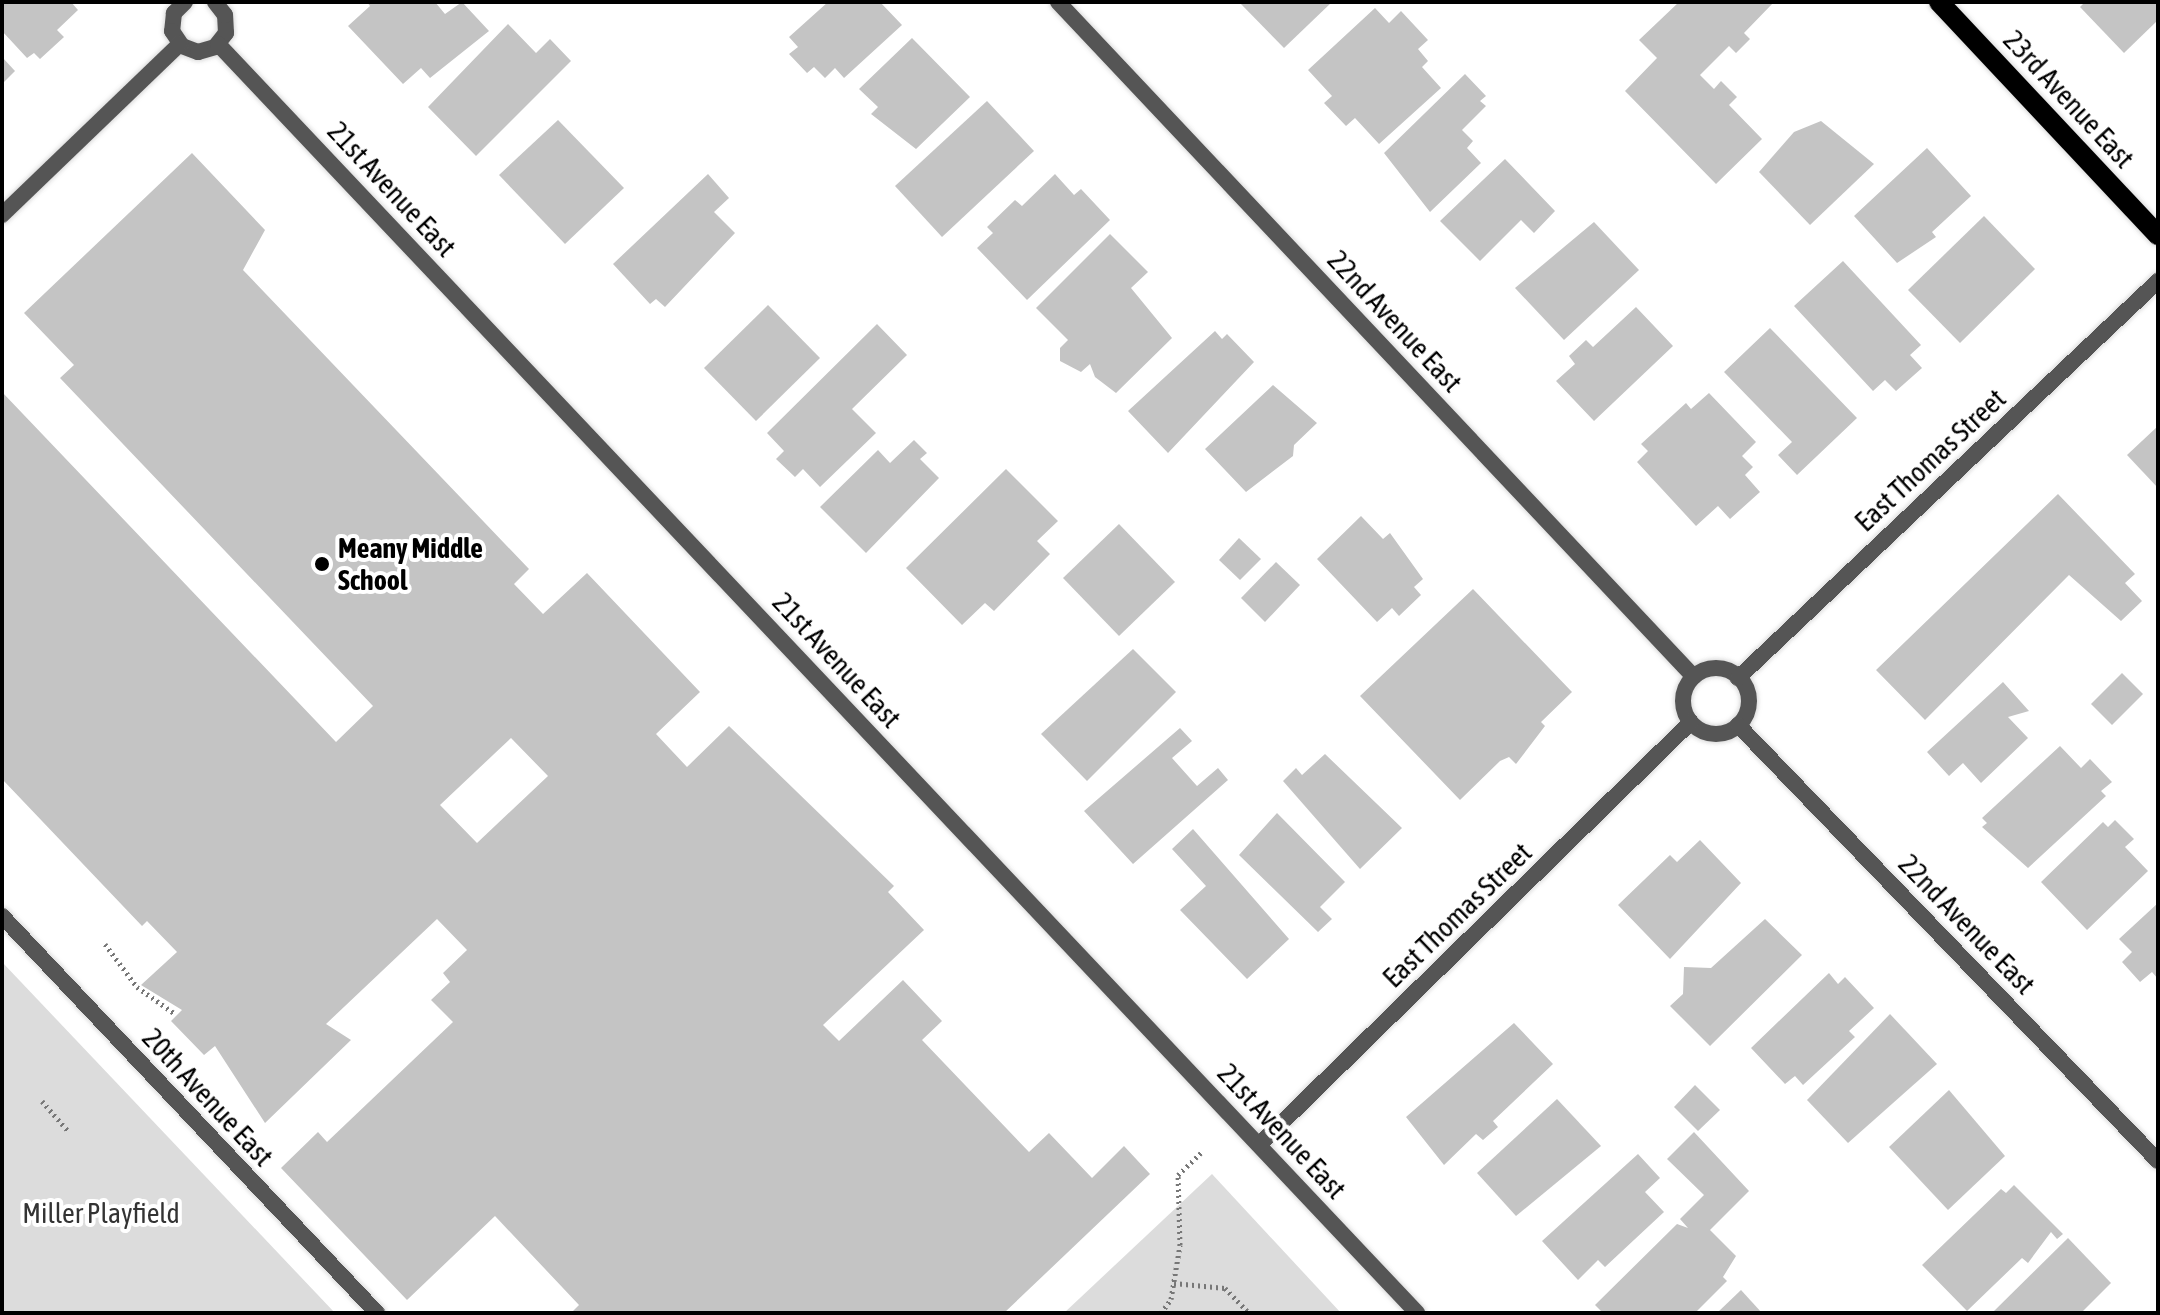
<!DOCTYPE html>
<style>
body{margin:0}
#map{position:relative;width:2160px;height:1315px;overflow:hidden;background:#fff;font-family:"Asap Condensed",sans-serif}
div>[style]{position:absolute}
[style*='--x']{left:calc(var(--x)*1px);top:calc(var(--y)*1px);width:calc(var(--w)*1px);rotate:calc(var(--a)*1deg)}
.green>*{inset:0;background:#dcdcdc}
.building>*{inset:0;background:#c4c4c4}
.path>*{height:5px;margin-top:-2.5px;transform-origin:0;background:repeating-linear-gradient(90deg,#777 0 2px,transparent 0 6px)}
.roads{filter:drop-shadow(0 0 2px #dbdbdb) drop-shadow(0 0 2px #dbdbdb)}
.minor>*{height:16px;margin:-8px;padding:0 8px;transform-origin:8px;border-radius:8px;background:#555}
.minor>.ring{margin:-8px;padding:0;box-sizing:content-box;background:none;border:16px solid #555;border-radius:50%}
.primary>*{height:20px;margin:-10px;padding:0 10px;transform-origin:10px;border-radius:10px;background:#000}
.dots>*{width:22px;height:22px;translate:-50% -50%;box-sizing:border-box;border:4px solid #fff;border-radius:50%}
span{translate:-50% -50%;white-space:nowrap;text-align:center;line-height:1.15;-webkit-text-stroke:8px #fff;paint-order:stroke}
.street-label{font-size:28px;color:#000}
.poi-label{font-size:28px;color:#000;font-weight:700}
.left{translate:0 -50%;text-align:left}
.park-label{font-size:28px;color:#333}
.frame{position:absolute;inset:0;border:4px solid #000;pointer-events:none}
</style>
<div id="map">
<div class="green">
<i style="clip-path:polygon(2px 962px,335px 1313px,2px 1313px)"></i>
<i style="clip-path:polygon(1212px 1174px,1341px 1313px,1064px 1313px)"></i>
</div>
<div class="building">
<i style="clip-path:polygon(2px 2px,71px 2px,78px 10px,57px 30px,64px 37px,40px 59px,34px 53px,27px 58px,2px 31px)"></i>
<i style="clip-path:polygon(367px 2px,435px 2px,445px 14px,462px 2px,489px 31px,430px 78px,421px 68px,403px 84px,348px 26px,370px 6px)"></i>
<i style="clip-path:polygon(828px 2px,880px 2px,902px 25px,844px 78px,835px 68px,825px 78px,814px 67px,807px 73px,789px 54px,798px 47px,789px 37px)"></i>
<i style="clip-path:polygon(1239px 2px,1332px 2px,1284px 48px)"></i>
<i style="clip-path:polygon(1679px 2px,1774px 2px,1744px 33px,1750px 39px,1736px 53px,1729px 46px,1700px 75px,1714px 89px,1721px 81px,1737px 97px,1729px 105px,1762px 139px,1716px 184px,1625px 91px,1657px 58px,1639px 40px)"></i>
<i style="clip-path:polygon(2085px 2px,2158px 2px,2158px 20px,2124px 53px,2080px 7px)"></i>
<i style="clip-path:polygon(1375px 8px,1389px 23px,1401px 11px,1428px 40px,1418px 49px,1428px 61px,1422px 67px,1441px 88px,1379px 144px,1355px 118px,1346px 126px,1324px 103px,1332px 96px,1308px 70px)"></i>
<i style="clip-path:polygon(508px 24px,536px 53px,550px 39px,571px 61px,476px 156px,428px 107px)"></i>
<i style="clip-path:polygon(912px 38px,970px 97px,916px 149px,871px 114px,878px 107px,859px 89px)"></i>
<i style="clip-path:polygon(2px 57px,15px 71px,2px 84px)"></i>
<i style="clip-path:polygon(1465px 74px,1486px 96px,1480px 101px,1486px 106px,1462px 130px,1473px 141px,1467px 148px,1481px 163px,1430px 212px,1384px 153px)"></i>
<i style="clip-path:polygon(987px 101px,1034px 151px,942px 237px,895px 186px)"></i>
<i style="clip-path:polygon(558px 120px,624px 188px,565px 244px,499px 175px)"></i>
<i style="clip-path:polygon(1821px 121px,1874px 164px,1810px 225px,1759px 172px,1794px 132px)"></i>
<i style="clip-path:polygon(1927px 148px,1971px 196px,1932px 232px,1936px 237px,1897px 263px,1854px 216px)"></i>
<i style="clip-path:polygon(evenodd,192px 153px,265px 230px,243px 270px,529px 569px,514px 584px,543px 614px,587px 573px,700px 692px,656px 734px,687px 767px,729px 726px,894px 886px,888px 892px,924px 930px,823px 1025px,839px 1041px,903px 980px,942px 1021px,922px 1040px,1029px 1152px,1049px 1133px,1092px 1178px,1124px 1146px,1150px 1174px,1004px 1313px,571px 1313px,579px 1305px,495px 1216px,407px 1300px,281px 1168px,318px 1132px,327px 1142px,453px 1022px,431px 1000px,450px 982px,443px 973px,467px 950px,437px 919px,326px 1024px,351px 1040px,265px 1123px,215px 1046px,204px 1055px,171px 1021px,182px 1010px,141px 985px,177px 952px,147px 921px,142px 926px,2px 779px,2px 392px,336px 742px,373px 706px,60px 378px,74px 365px,24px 313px,192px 153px,511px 738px,548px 776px,477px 843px,440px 805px,511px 738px)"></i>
<i style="clip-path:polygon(1505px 159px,1555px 211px,1534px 233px,1521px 220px,1480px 261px,1440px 221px)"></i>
<i style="clip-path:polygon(708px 174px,729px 198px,714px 212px,735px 233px,665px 307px,656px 299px,650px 304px,613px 264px)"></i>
<i style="clip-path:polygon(1055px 174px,1074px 195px,1081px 189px,1110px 220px,1027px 300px,977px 248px,993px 233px,987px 227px,1015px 200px,1022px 206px)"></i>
<i style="clip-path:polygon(1984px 216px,2035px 269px,1960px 343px,1908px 290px)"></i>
<i style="clip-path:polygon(1594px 222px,1639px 270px,1564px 340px,1515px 288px)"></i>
<i style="clip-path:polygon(1110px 234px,1148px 272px,1131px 288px,1172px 338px,1116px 393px,1095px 377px,1090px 364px,1081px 372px,1060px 361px,1060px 348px,1068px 340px,1036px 308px)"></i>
<i style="clip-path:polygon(1843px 261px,1921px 345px,1910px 355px,1922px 368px,1896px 391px,1885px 380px,1873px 391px,1794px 306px)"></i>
<i style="clip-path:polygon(768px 305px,820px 358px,756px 421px,704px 368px)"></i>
<i style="clip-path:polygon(1636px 307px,1673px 346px,1594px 421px,1556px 381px,1575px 364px,1569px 356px,1586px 340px,1593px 347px)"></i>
<i style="clip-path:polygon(877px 324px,907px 355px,852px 409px,876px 433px,820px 487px,803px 469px,795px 477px,776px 459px,784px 451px,767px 433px)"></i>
<i style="clip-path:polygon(1770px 328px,1857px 418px,1797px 475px,1778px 455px,1792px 442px,1724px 372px)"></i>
<i style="clip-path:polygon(1215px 331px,1222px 339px,1227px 334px,1254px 362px,1168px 453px,1128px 411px)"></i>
<i style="clip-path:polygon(1273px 385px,1317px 423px,1294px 445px,1293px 456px,1246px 492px,1205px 449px)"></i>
<i style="clip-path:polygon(1709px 393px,1756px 442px,1742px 456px,1753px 467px,1745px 475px,1760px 492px,1730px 519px,1718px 506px,1696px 526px,1637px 462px,1648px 451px,1641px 444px,1686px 403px,1691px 409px)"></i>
<i style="clip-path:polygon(2158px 426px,2158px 488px,2127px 455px)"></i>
<i style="clip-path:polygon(914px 440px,927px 453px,920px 459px,939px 478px,866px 553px,820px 507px,878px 450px,890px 463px)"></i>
<i style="clip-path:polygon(1006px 469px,1058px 521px,1037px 541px,1050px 554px,994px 611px,985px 603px,962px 625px,906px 568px)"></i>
<i style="clip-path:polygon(2058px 494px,2135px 574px,2125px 583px,2142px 601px,2121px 621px,2069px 575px,1925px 720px,1876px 670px)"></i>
<i style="clip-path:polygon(1361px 516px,1383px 539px,1390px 533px,1423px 579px,1414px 587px,1421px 595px,1399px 616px,1392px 608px,1377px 622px,1317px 559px)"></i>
<i style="clip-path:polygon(1119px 524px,1175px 582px,1119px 636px,1063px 578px)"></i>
<i style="clip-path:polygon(1239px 538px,1261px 559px,1240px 580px,1219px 560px)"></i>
<i style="clip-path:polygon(1276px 562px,1300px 585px,1265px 622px,1241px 598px)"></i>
<i style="clip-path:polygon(1473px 589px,1572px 692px,1541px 722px,1545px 726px,1516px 764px,1509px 757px,1500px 761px,1460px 800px,1360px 696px)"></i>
<i style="clip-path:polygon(1133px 649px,1176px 692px,1087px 781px,1041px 734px)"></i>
<i style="clip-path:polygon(2122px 673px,2143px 694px,2112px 725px,2091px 704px)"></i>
<i style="clip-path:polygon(2003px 682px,2029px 711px,2008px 717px,2028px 738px,1981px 783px,1963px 763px,1949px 776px,1927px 752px)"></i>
<i style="clip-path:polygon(1180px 728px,1192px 741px,1172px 758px,1197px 786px,1218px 768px,1228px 780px,1133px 864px,1084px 811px)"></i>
<i style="clip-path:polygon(2060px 746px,2081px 768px,2090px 759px,2112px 782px,2101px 791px,2106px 796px,2028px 868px,1982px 827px,1987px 823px,1982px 818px)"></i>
<i style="clip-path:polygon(1325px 754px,1402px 828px,1360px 869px,1283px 781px,1296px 768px,1302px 775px)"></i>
<i style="clip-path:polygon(1277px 813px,1345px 882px,1320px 907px,1332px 919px,1318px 932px,1239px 855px)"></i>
<i style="clip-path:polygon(2115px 820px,2134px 839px,2125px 847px,2148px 871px,2087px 930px,2041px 882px,2103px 822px,2108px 827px)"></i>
<i style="clip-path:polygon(1193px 829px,1289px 939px,1247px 979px,1180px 910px,1206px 886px,1172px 849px)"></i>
<i style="clip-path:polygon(1700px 840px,1741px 883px,1670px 959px,1618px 905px,1670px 855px,1677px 862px)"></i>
<i style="clip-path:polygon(2158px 903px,2158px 979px,2152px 972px,2140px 982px,2122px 962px,2132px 952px,2119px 939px)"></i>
<i style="clip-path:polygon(1765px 919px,1802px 955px,1710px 1046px,1670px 1006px,1683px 994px,1684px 967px,1711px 968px)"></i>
<i style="clip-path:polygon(1829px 973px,1838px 984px,1845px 977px,1874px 1008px,1849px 1031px,1855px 1037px,1803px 1085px,1795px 1076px,1785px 1084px,1751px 1048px)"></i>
<i style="clip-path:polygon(1890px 1014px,1937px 1064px,1848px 1143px,1807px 1100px)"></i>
<i style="clip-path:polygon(1514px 1023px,1553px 1064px,1493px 1121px,1498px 1127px,1483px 1140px,1476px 1134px,1444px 1165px,1406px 1117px)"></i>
<i style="clip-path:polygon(1695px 1085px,1720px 1110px,1698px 1131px,1674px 1107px)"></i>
<i style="clip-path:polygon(1949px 1090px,2005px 1156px,1948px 1210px,1889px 1147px)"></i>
<i style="clip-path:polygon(1557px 1099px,1601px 1146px,1516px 1216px,1477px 1173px)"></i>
<i style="clip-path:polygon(1694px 1132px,1749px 1191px,1710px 1230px,1736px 1256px,1723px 1277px,1727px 1281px,1695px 1313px,1603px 1313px,1595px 1305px,1677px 1224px,1688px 1228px,1680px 1219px,1704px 1195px,1667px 1159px)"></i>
<i style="clip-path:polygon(1638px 1154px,1660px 1178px,1645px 1192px,1664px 1212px,1605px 1267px,1598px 1260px,1578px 1280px,1542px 1241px)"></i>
<i style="clip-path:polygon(2014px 1185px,2063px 1234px,2057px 1239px,2051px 1232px,2028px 1263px,2022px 1258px,1967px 1311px,1922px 1265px,2001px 1189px,2006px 1193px)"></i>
<i style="clip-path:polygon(2068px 1238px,2111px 1283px,2081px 1313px,1992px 1313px)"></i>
<i style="clip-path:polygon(1741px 1290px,1762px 1313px,1717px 1313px)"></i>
</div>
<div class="path">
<i style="--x:105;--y:944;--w:54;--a:53.3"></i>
<i style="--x:137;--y:987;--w:45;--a:35.1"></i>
<i style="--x:42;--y:1101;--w:40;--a:49"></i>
<i style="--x:1174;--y:1283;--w:51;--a:5.6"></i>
<i style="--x:1225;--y:1288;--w:35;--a:46"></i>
<i style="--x:1161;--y:1313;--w:17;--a:-54"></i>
<i style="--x:1171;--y:1299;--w:55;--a:-80.5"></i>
<i style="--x:1180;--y:1245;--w:70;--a:-91.6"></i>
<i style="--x:1178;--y:1175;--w:33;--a:-44"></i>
</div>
<div class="roads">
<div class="minor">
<i style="--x:185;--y:2;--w:16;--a:135"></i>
<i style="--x:174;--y:13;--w:18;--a:96"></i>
<i style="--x:172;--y:31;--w:18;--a:56"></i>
<i style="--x:182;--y:46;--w:17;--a:21"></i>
<i style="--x:198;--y:52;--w:18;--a:-16"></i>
<i style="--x:215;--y:47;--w:18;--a:-52"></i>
<i style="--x:226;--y:33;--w:18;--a:-93"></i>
<i style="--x:225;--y:15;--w:16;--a:-128"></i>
<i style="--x:1058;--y:2;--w:927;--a:46.7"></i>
<i style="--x:218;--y:44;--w:1746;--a:46.62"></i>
<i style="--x:2;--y:215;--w:247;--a:-43.9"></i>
<i class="ring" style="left:1683px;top:668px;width:50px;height:50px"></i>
<i style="--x:1738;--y:678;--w:578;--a:-43.39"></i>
<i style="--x:1738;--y:725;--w:605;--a:46.07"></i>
<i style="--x:2;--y:916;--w:546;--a:46.63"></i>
<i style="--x:1260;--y:1144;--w:603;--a:-44.4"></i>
</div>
<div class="primary">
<i style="--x:1939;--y:2;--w:320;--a:46.8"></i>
</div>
</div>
<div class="dots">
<i style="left:322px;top:564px;background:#000"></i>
</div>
<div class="street-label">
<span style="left:2069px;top:99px;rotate:47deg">23rd Avenue East</span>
<span style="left:392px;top:189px;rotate:47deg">21st Avenue East</span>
<span style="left:1395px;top:321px;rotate:47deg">22nd Avenue East</span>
<span style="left:1930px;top:460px;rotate:-43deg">East Thomas Street</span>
<span style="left:837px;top:660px;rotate:47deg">21st Avenue East</span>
<span style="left:1457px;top:915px;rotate:-44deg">East Thomas Street</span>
<span style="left:1967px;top:924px;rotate:46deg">22nd Avenue East</span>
<span style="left:208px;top:1097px;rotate:47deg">20th Avenue East</span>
<span style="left:1282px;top:1131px;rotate:47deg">21st Avenue East</span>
</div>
<div class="poi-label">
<span class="left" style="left:338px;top:564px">Meany Middle<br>School</span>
</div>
<div class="park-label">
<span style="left:101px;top:1213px">Miller Playfield</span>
</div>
<div class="frame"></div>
</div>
